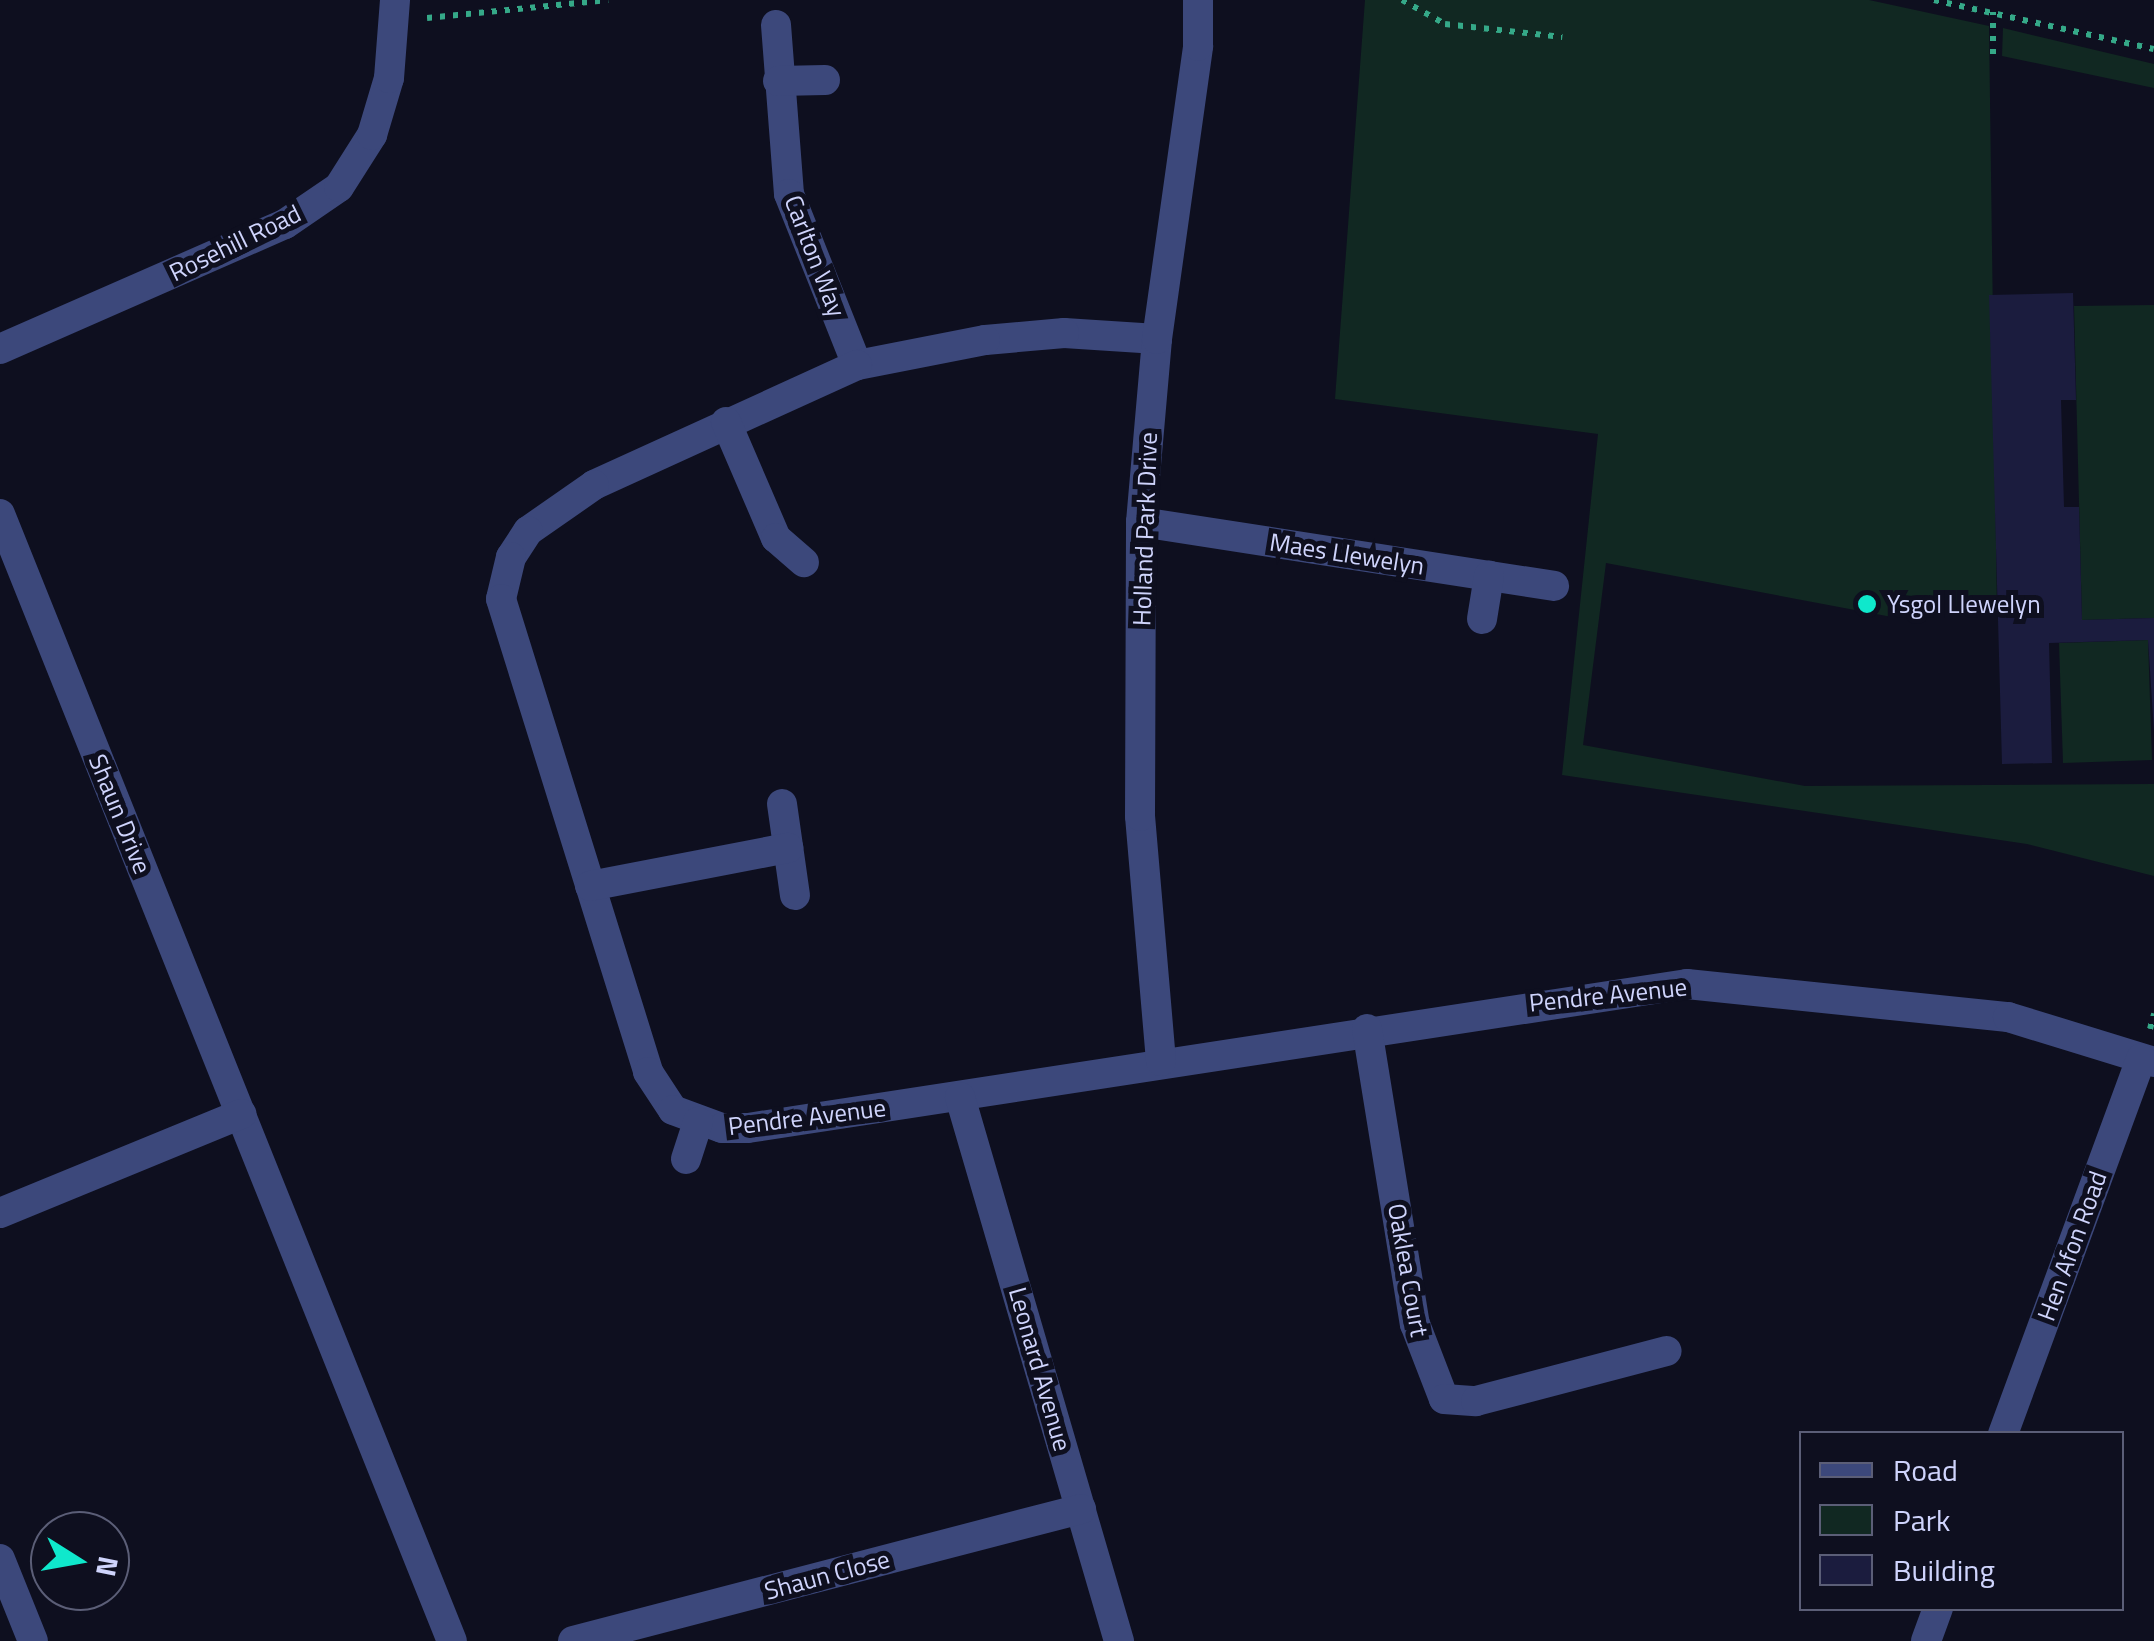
<!DOCTYPE html>
<style>
body{margin:0}
#map{position:relative;width:2154px;height:1641px;overflow:hidden;background:#0e0f1f;font-family:"Titillium Web",sans-serif}
div>[style]{position:absolute}
[style*='--x']{left:calc(var(--x)*1px);top:calc(var(--y)*1px);width:calc(var(--w)*1px);rotate:calc(var(--a)*1deg)}
.green>*{inset:0;background:#112822}
.building>*{inset:0;background:#1b1c3e}
.path>*{height:6px;margin-top:-3px;transform-origin:0;background:repeating-linear-gradient(90deg,#35a988 0 5px,transparent 0 13px)}
.minor>*{height:30px;margin:-15px;padding:0 15px;transform-origin:15px;border-radius:15px;background:#3c487b}
.dots>*{width:28px;height:28px;translate:-50% -50%;box-sizing:border-box;border:5px solid #0e0f1f;border-radius:50%}
span{translate:-50% -50%;white-space:nowrap;text-align:center;line-height:1.15;-webkit-text-stroke:10px #0e0f1f;paint-order:stroke}
.street-label{font-size:25px;color:#cfd4fc}
.poi-label{font-size:25px;color:#cfd4fc}
.left{translate:0 -50%;text-align:left}
.legend{position:absolute;left:1799px;top:1431px;width:325px;height:180px;box-sizing:border-box;background:#0e0f1f;border:2px solid #5b5e77;margin:0;padding:12px 18px;list-style:none;font-size:30px;color:#cfd4fc}
.legend li{display:flex;align-items:center;gap:20px;height:50px}
.legend b{width:50px;border:2px solid #5b5e77}
.north{position:absolute;left:30px;top:1511px;width:100px;height:100px;box-sizing:border-box;background:#0e0f1f;border:2px solid #5b5e77;border-radius:50%;rotate:101deg;font-size:28px;font-weight:700;line-height:40px;text-align:center;color:#cfd4fc}
.north::after{content:'';display:block;margin:auto;width:35px;height:45px;background:#0fe8cc;clip-path:polygon(50% 0,100% 100%,50% 72%,0 100%)}
</style>
<div id="map">
<div class="green">
<i style="clip-path:polygon(1365px 0,1869px 0,1989px 26px,1997px 616px,1892px 617px,1606px 563px,1583px 745px,1805px 786px,2154px 784px,2154px 876px,2027px 844px,1562px 775px,1598px 434px,1335px 399px)"></i>
<i style="clip-path:polygon(2003px 28px,2154px 64px,2154px 88px,2002px 56px)"></i>
<i style="clip-path:polygon(2154px 305px,2154px 618px,2082px 620px,2074px 306px)"></i>
<i style="clip-path:polygon(2148px 640px,2152px 760px,2063px 763px,2059px 643px)"></i>
</div>
<div class="building">
<i style="clip-path:polygon(2073px 293px,2076px 400px,2061px 400px,2064px 507px,2079px 507px,2082px 620px,2154px 618px,2154px 732px,2148px 640px,2049px 643px,2052px 763px,2002px 764px,1989px 295px)"></i>
</div>
<div class="path">
<i style="--x:1402;--y:0;--w:49;--a:29.2"></i>
<i style="--x:1445;--y:24;--w:118;--a:6.3"></i>
<i style="--x:1934;--y:0;--w:225;--a:12.6"></i>
<i style="--x:427;--y:18;--w:182;--a:-5.7"></i>
<i style="--x:1993;--y:54;--w:42;--a:-90"></i>
<i style="--x:2150;--y:1029;--w:16;--a:-75"></i>
</div>
<div class="minor">
<i style="--x:776;--y:25;--w:169;--a:85.6"></i>
<i style="--x:789;--y:194;--w:184;--a:68.3"></i>
<i style="--x:778;--y:81;--w:47;--a:-1.2"></i>
<i style="--x:1157;--y:339;--w:93;--a:-176.3"></i>
<i style="--x:1064;--y:333;--w:79;--a:174.9"></i>
<i style="--x:985;--y:340;--w:130;--a:168.9"></i>
<i style="--x:857;--y:365;--w:289;--a:155.5"></i>
<i style="--x:594;--y:485;--w:80;--a:145.1"></i>
<i style="--x:528;--y:531;--w:31;--a:123"></i>
<i style="--x:511;--y:557;--w:43;--a:103.4"></i>
<i style="--x:501;--y:599;--w:495;--a:72.7"></i>
<i style="--x:648;--y:1072;--w:45;--a:56.7"></i>
<i style="--x:673;--y:1110;--w:52;--a:20.2"></i>
<i style="--x:722;--y:1128;--w:26;--a:0"></i>
<i style="--x:748;--y:1128;--w:950;--a:-8.72"></i>
<i style="--x:1687;--y:984;--w:323;--a:5.9"></i>
<i style="--x:2008;--y:1017;--w:153;--a:17.1"></i>
<i style="--x:0;--y:349;--w:311;--a:-23.7"></i>
<i style="--x:285;--y:224;--w:65;--a:-34.4"></i>
<i style="--x:339;--y:187;--w:62;--a:-57.6"></i>
<i style="--x:372;--y:135;--w:59;--a:-73.4"></i>
<i style="--x:389;--y:78;--w:78;--a:-85.6"></i>
<i style="--x:726;--y:422;--w:126;--a:66.7"></i>
<i style="--x:776;--y:538;--w:37;--a:41"></i>
<i style="--x:0;--y:514;--w:1214;--a:68.15"></i>
<i style="--x:1141;--y:522;--w:418;--a:8.8"></i>
<i style="--x:1482;--y:619;--w:44;--a:-80.8"></i>
<i style="--x:782;--y:804;--w:92;--a:81.9"></i>
<i style="--x:590;--y:886;--w:202;--a:-10.9"></i>
<i style="--x:1367;--y:1029;--w:299;--a:80.8"></i>
<i style="--x:1415;--y:1324;--w:80;--a:68.9"></i>
<i style="--x:1444;--y:1399;--w:32;--a:4"></i>
<i style="--x:1476;--y:1401;--w:197;--a:-14.7"></i>
<i style="--x:1161;--y:1061;--w:246;--a:-94.9"></i>
<i style="--x:1140;--y:816;--w:294;--a:-89.8"></i>
<i style="--x:1141;--y:522;--w:184;--a:-85"></i>
<i style="--x:1157;--y:339;--w:296;--a:-82"></i>
<i style="--x:1198;--y:46;--w:46;--a:-90"></i>
<i style="--x:960;--y:1097;--w:567;--a:73.71"></i>
<i style="--x:686;--y:1159;--w:39;--a:-72"></i>
<i style="--x:0;--y:1213;--w:261;--a:-22.3"></i>
<i style="--x:2003;--y:1434;--w:400;--a:-69.8"></i>
<i style="--x:0;--y:1559;--w:88;--a:68.1"></i>
<i style="--x:573;--y:1641;--w:525;--a:-14.57"></i>
<i style="--x:1926;--y:1641;--w:35;--a:-70"></i>
</div>
<div class="dots">
<i style="left:1867px;top:604px;background:#0fe8cc"></i>
</div>
<div class="street-label">
<span style="left:235px;top:243px;rotate:-26deg">Rosehill Road</span>
<span style="left:815px;top:256px;rotate:69deg">Carlton Way</span>
<span style="left:1145px;top:529px;rotate:-88deg">Holland Park Drive</span>
<span style="left:1347px;top:554px;rotate:9deg">Maes Llewelyn</span>
<span style="left:120px;top:814px;rotate:68deg">Shaun Drive</span>
<span style="left:1608px;top:995px;rotate:-6deg">Pendre Avenue</span>
<span style="left:807px;top:1117px;rotate:-7deg">Pendre Avenue</span>
<span style="left:2072px;top:1246px;rotate:-70deg">Hen Afon Road</span>
<span style="left:1408px;top:1270px;rotate:80deg">Oaklea Court</span>
<span style="left:1040px;top:1369px;rotate:74deg">Leonard Avenue</span>
<span style="left:827px;top:1575px;rotate:-15deg">Shaun Close</span>
</div>
<div class="poi-label">
<span class="left" style="left:1887px;top:604px">Ysgol Llewelyn</span>
</div>
<ul class="legend">
<li><b style="height:12px;background:#3c487b"></b>Road</li>
<li><b style="height:28px;background:#112822"></b>Park</li>
<li><b style="height:28px;background:#1b1c3e"></b>Building</li>
</ul>
<div class="north">N</div>
</div>
